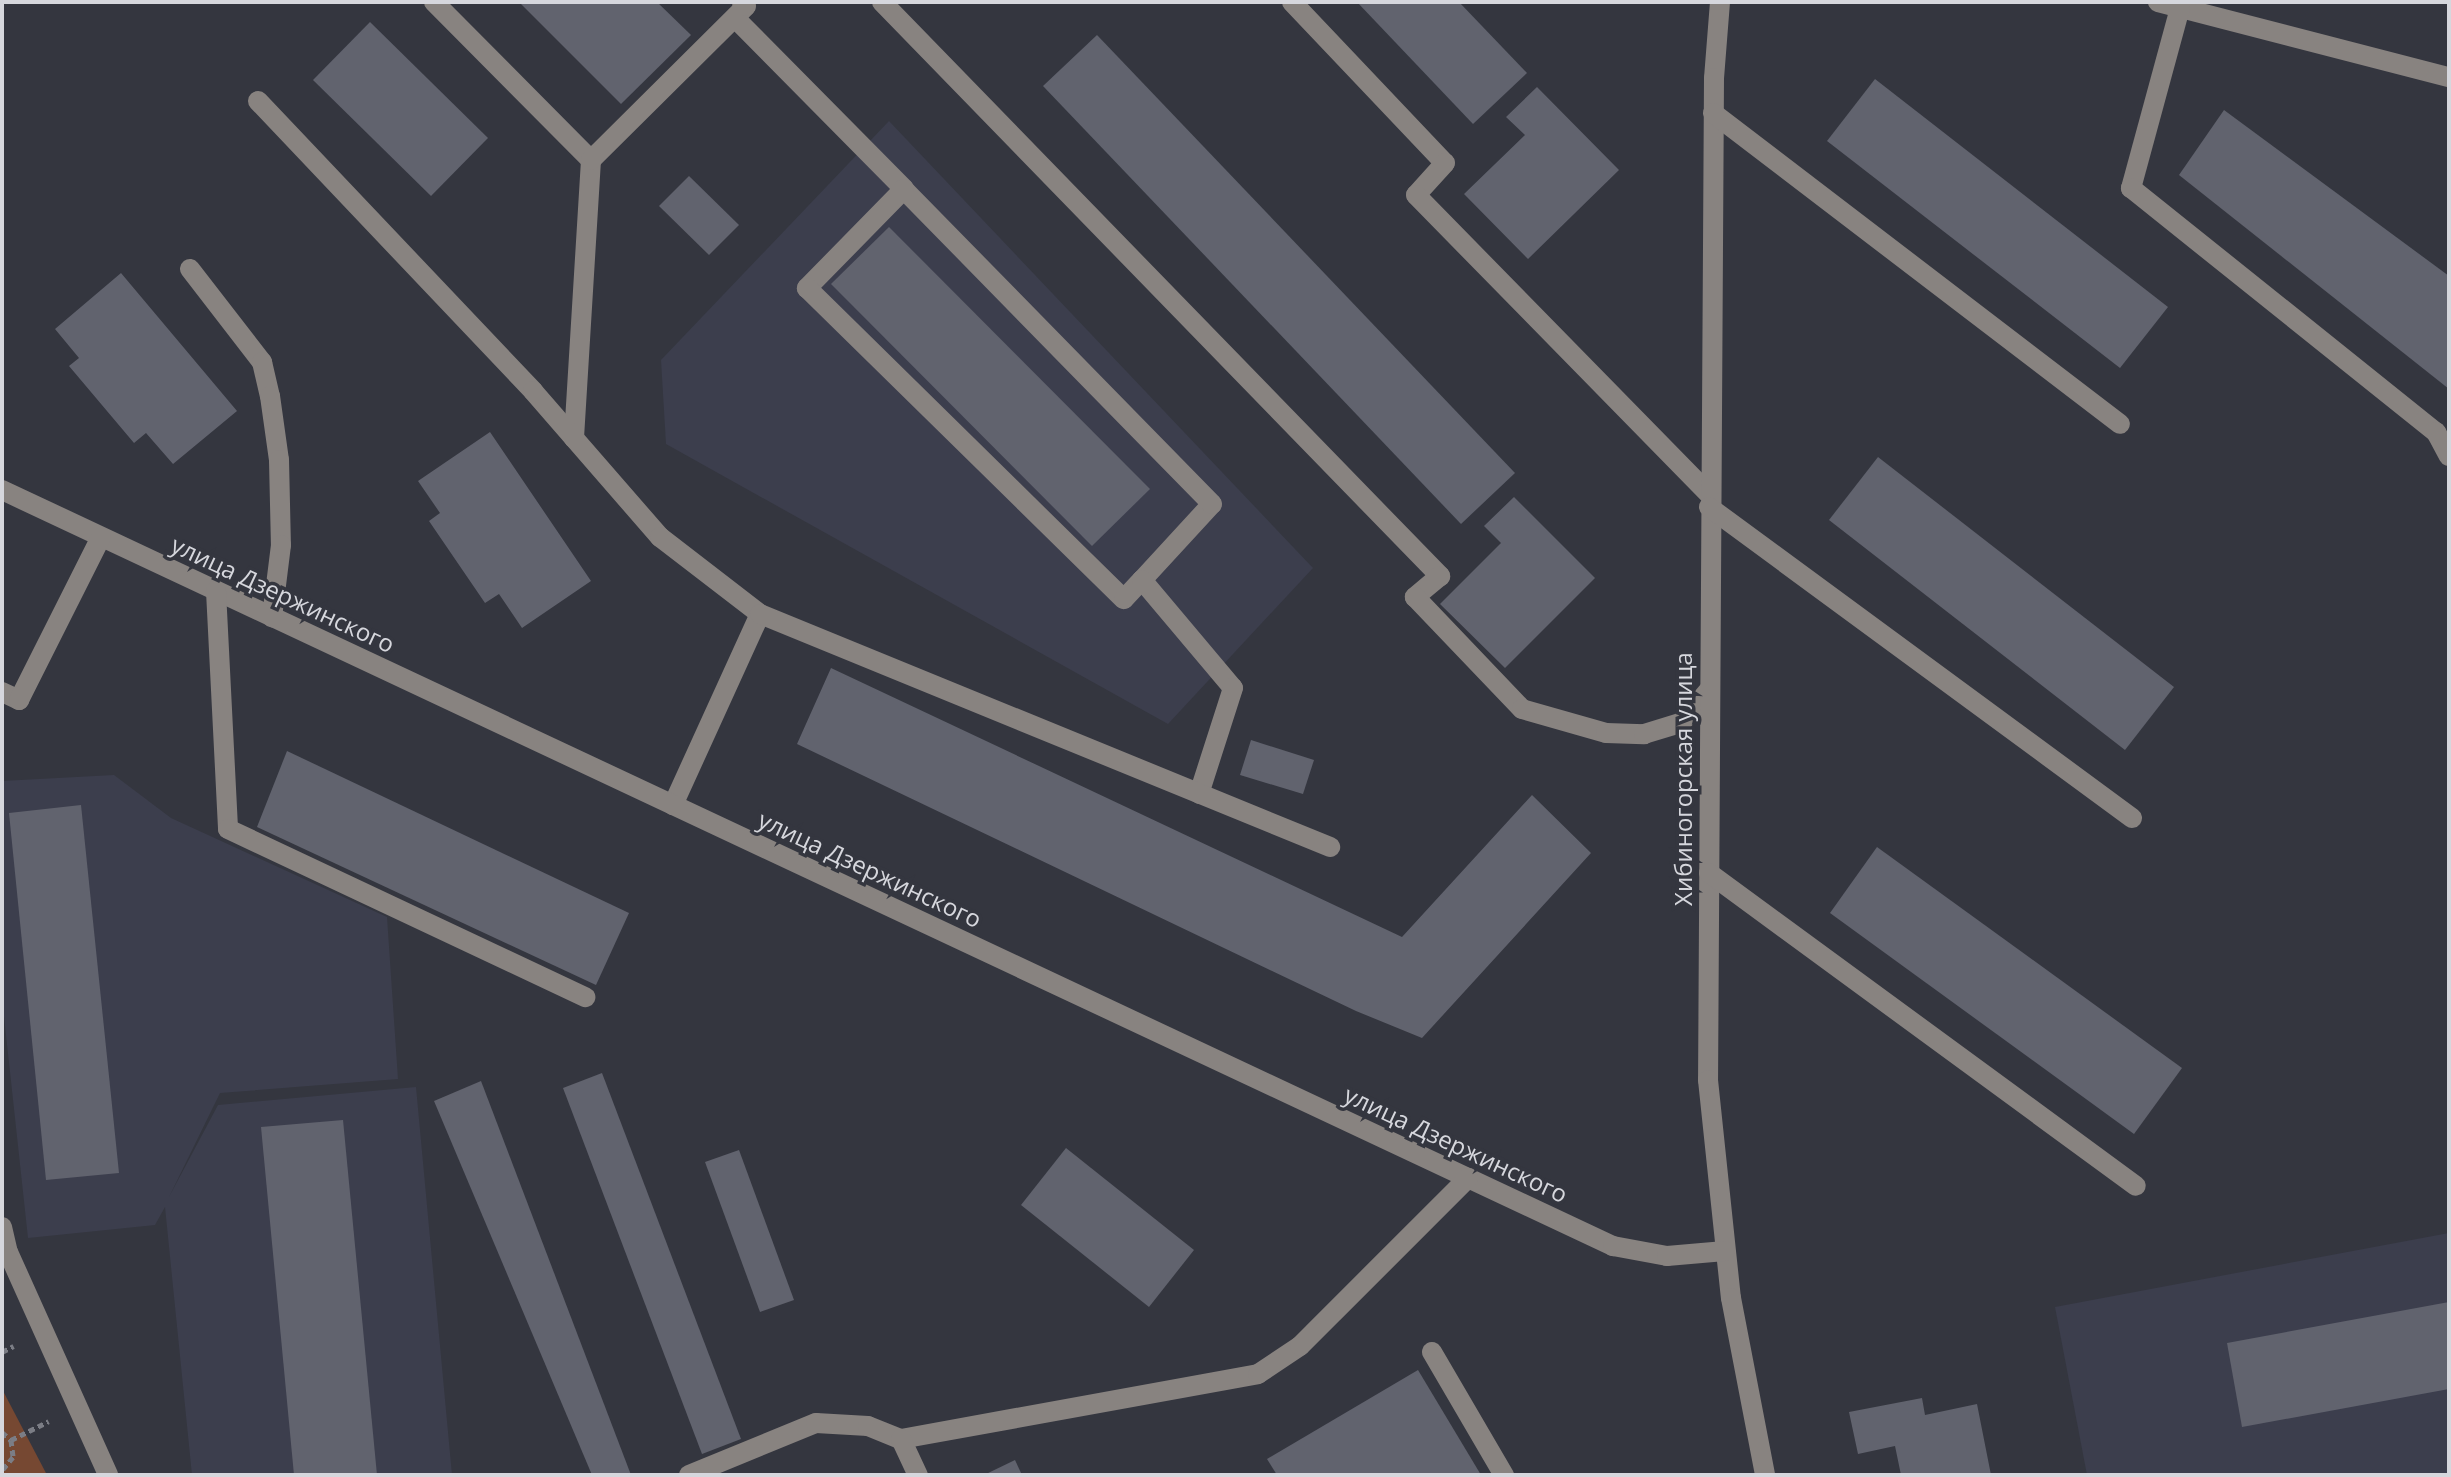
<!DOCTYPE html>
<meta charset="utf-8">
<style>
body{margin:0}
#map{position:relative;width:2451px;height:1477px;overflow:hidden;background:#34363f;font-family:"Open Sans",sans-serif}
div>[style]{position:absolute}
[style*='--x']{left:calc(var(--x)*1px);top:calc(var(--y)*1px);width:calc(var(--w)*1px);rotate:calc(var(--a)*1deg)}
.built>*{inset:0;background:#3c3e4d}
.green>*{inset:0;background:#764832}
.building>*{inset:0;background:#61636e}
.path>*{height:5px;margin-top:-2.5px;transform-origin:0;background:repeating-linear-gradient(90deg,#7b7d85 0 6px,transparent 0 10px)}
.minor>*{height:20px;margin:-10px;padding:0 10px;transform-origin:10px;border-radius:10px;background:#888380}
span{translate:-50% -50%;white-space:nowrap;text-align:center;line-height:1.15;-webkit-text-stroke:7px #34363f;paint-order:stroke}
.street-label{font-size:24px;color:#d6d7dd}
.frame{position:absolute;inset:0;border:4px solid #d6d7dd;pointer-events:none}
</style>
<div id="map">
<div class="built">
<i style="clip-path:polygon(889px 121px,1313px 568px,1168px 724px,666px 444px,661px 360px)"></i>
<i style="clip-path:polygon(114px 775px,171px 818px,387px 917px,398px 1079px,220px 1093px,169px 1197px,218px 1105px,416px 1087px,452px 1475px,192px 1475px,165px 1207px,155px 1225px,28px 1238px,2px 998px,2px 781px)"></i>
<i style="clip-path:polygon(2449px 1233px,2449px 1475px,2087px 1475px,2055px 1307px)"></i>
</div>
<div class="green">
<i style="clip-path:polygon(2px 1389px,47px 1475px,2px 1475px)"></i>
</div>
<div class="building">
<i style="clip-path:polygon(519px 2px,657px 2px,691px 35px,621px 104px)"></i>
<i style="clip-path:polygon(1357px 2px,1459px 2px,1527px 73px,1473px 124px)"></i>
<i style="clip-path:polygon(370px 22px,488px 138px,431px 196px,313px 80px)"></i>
<i style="clip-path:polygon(1097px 35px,1515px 473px,1461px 524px,1043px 86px)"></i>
<i style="clip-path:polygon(1875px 79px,2168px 307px,2120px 368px,1827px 141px)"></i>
<i style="clip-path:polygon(1537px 87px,1619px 170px,1528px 259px,1464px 194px,1525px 135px,1506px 117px)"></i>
<i style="clip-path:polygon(2224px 110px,2449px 276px,2449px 389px,2179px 175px)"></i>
<i style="clip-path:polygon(689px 176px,739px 225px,709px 255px,659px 206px)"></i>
<i style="clip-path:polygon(889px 227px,1150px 489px,1092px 546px,831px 284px)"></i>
<i style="clip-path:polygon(121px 273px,237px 411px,173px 464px,146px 433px,134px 443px,69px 366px,79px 358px,55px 329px)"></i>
<i style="clip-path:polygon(490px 432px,591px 581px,522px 628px,499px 594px,485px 603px,429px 521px,440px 513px,418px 481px)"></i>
<i style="clip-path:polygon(1878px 457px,2174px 687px,2125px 750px,1829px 520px)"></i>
<i style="clip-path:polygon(1514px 497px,1595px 578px,1505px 668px,1440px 604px,1501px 543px,1484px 526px)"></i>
<i style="clip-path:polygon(831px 668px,1402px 937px,1532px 795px,1591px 853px,1422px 1038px,1356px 1011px,797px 744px)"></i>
<i style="clip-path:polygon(1251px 740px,1314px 760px,1303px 794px,1240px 775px)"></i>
<i style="clip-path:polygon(287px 751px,629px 913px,596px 985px,257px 827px)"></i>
<i style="clip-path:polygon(81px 805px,119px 1173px,46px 1180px,9px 813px)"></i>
<i style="clip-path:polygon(1877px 847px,2182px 1068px,2134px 1134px,1830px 913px)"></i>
<i style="clip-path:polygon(602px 1073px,741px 1439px,702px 1454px,563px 1088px)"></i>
<i style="clip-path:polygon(481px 1081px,631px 1475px,592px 1475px,434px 1101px)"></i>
<i style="clip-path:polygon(343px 1120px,377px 1475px,294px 1475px,261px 1127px)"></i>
<i style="clip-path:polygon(1066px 1148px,1194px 1250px,1149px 1307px,1021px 1205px)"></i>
<i style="clip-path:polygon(739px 1150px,794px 1300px,760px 1312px,705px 1162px)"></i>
<i style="clip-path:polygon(2449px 1302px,2449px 1389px,2242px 1427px,2227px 1343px)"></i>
<i style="clip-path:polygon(1418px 1370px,1481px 1475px,1277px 1475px,1267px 1459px)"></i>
<i style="clip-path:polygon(1922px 1398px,1925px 1415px,1977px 1404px,1991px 1475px,1901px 1475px,1895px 1446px,1858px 1454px,1849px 1412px)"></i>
<i style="clip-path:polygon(1015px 1460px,1022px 1475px,984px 1475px)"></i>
</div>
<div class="path">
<i style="--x:2;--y:1352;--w:13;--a:-27"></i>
<i style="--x:2;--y:1432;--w:12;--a:42"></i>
<i style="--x:11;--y:1440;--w:17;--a:83"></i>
<i style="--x:13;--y:1457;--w:17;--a:130"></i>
<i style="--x:11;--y:1440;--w:42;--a:-26.6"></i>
</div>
<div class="minor">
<i style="--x:434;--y:2;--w:223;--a:45.2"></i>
<i style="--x:591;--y:160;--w:279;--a:93.5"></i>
<i style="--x:882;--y:2;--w:801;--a:45.81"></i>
<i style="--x:1440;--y:576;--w:33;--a:140"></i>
<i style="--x:1415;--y:597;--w:155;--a:46.3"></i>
<i style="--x:1522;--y:709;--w:87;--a:15.9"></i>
<i style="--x:1606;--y:733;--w:38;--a:2"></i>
<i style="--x:1644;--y:734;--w:39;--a:-17"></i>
<i style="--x:1681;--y:723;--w:43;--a:-49.7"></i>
<i style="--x:1292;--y:2;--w:222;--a:46.5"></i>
<i style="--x:1445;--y:163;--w:43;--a:132.2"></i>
<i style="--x:1416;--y:195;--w:419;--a:45.6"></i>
<i style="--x:1720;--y:2;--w:76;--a:94.5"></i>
<i style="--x:1714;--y:78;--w:1002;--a:90.34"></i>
<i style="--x:1708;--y:1080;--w:219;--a:84"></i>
<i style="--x:1731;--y:1298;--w:180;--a:79.1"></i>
<i style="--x:2158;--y:2;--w:301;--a:14.5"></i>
<i style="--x:2180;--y:8;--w:187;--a:105.2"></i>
<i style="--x:2131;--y:188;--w:391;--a:38.7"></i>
<i style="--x:2436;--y:432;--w:27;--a:62"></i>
<i style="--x:735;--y:18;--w:240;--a:45.3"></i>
<i style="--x:258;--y:101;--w:400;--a:46.5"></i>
<i style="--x:533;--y:391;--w:194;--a:49"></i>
<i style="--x:660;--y:537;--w:126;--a:37.6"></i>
<i style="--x:760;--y:614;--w:210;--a:114.5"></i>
<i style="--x:1713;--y:113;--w:512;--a:37.38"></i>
<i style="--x:591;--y:160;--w:218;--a:-44.8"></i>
<i style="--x:746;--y:6;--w:6;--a:-135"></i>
<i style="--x:190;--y:269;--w:118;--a:52.3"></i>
<i style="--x:262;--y:362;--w:35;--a:77"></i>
<i style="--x:270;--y:396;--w:65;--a:82"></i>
<i style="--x:279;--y:460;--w:85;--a:88.7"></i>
<i style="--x:281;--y:545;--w:73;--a:97.1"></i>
<i style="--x:2;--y:490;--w:1780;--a:25.14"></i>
<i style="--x:1613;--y:1246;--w:55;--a:10.5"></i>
<i style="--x:1667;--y:1256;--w:58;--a:-4.9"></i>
<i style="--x:1709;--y:507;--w:525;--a:36.32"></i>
<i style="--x:1142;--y:580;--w:103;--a:-47.4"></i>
<i style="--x:1212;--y:504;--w:441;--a:-134.4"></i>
<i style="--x:904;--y:189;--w:139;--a:134.4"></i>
<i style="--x:807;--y:288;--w:444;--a:44.5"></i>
<i style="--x:1124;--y:599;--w:26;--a:-47"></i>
<i style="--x:1142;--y:580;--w:141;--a:49.9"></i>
<i style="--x:1233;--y:688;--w:111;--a:107.8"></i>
<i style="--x:216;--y:591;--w:238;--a:87.1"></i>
<i style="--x:228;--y:829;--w:395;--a:25.2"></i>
<i style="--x:760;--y:614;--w:616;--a:22.23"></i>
<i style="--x:2;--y:692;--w:19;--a:25"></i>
<i style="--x:19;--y:700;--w:182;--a:-63.3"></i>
<i style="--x:1709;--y:873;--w:529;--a:36.24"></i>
<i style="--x:2;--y:1227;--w:26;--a:77"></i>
<i style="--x:8;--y:1252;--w:244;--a:65.8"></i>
<i style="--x:1432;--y:1352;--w:143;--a:59.7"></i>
<i style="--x:901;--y:1439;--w:363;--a:-10.3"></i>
<i style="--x:1258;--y:1374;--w:50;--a:-33.7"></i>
<i style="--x:1300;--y:1346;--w:238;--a:-45"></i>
<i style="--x:689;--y:1475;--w:137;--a:-22.3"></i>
<i style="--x:816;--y:1423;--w:52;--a:3.3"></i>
<i style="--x:868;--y:1426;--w:35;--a:22"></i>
<i style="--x:901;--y:1439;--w:40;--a:65"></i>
</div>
<div class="street-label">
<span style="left:283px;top:594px;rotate:25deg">улица Дзержинского</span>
<span style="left:1683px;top:779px;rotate:-90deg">Хибиногорская улица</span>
<span style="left:870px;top:869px;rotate:25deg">улица Дзержинского</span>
<span style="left:1456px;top:1144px;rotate:25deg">улица Дзержинского</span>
</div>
<div class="frame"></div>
</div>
